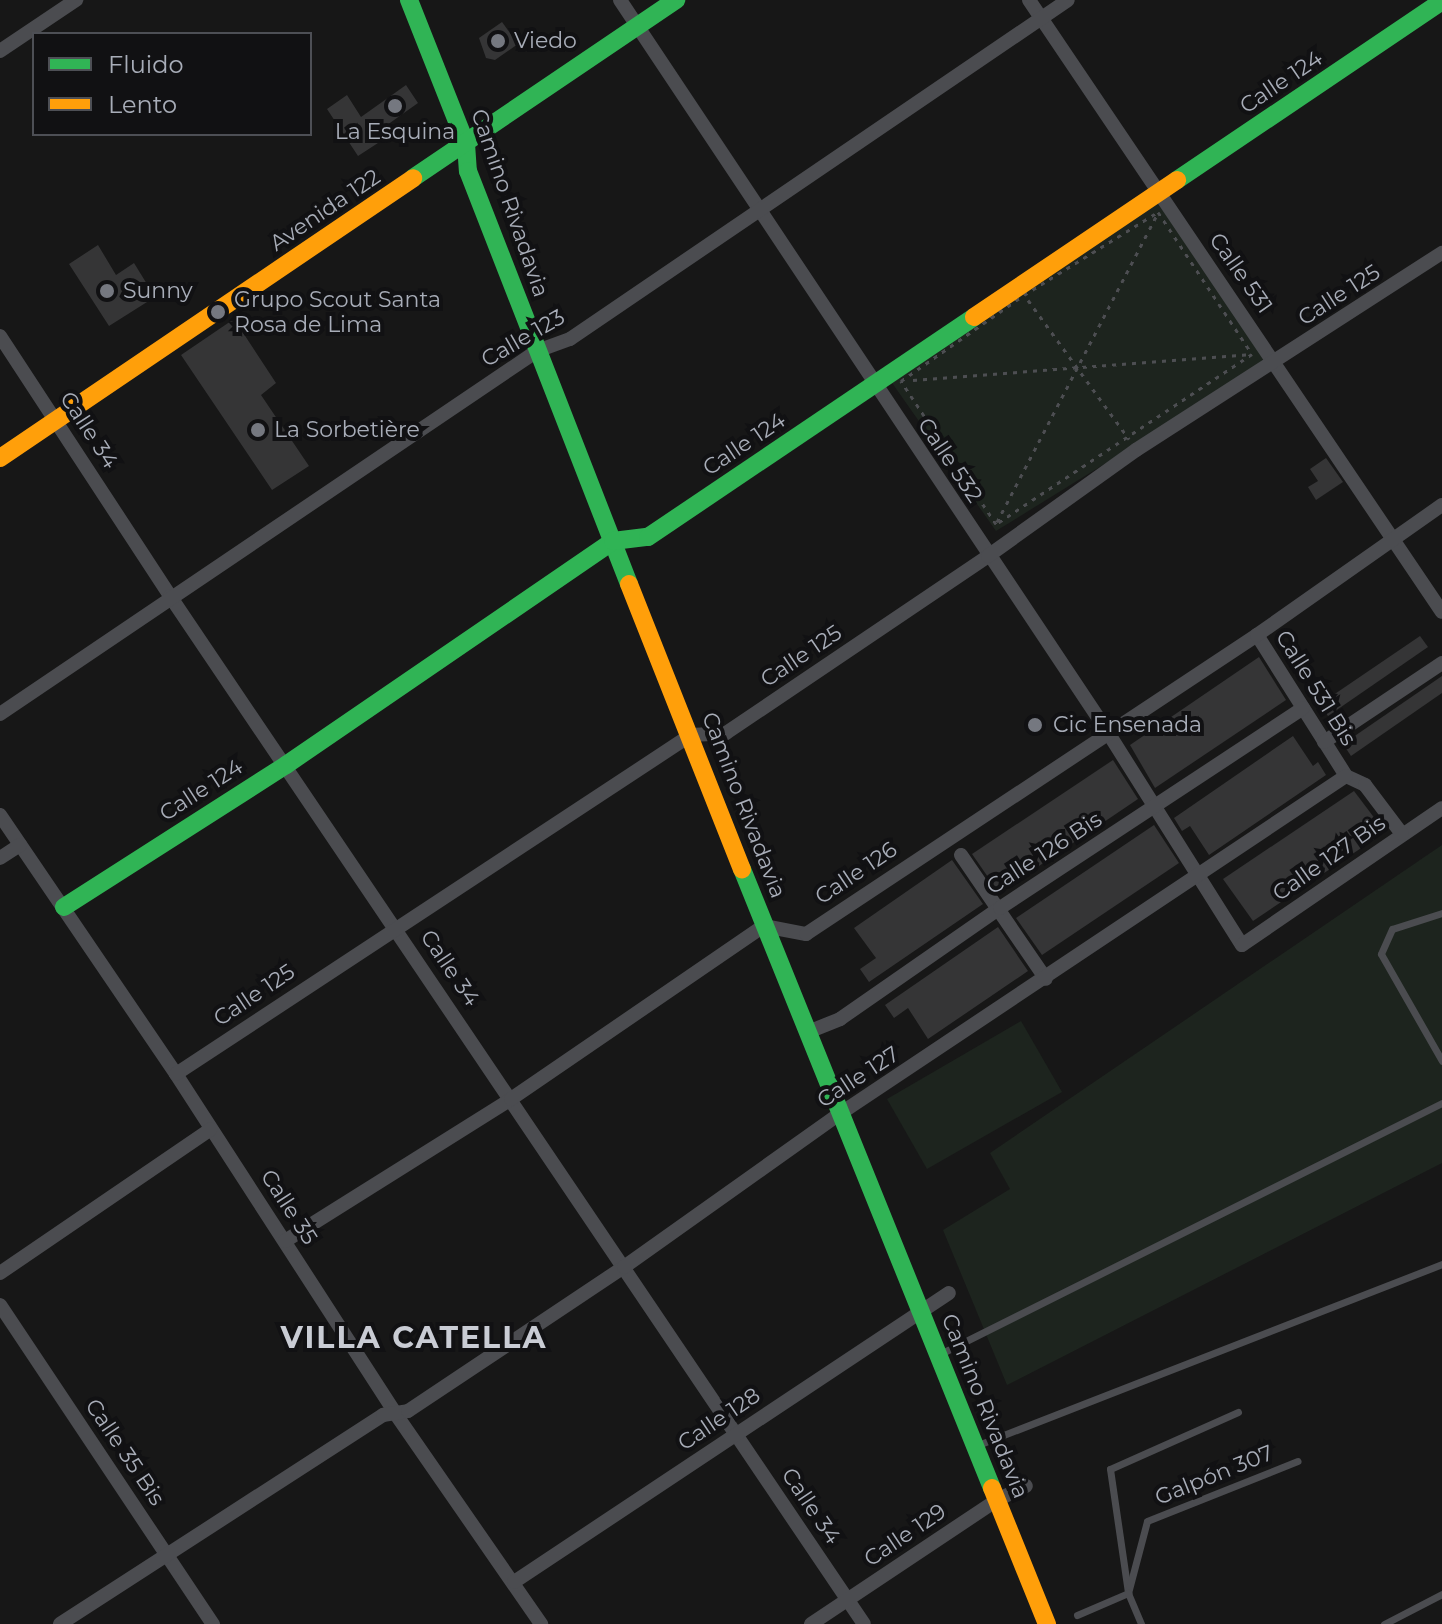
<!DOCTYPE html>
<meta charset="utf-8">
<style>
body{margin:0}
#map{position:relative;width:1442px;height:1624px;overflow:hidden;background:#171717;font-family:Montserrat,sans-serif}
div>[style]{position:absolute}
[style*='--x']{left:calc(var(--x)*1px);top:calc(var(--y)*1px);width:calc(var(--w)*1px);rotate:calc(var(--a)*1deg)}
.green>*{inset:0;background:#1d241e}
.building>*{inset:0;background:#353536}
.path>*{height:3px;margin-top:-1.5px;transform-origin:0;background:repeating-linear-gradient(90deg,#4d4e52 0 4px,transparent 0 10px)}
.lane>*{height:7px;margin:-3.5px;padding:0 3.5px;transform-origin:3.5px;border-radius:3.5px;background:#4b4c50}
.street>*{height:14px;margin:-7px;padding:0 7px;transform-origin:7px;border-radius:7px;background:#4b4c50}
.fast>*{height:18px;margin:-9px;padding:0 9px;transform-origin:9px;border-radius:9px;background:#30b455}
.slow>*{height:18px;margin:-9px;padding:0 9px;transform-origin:9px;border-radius:9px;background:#ff9f0a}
.dots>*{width:22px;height:22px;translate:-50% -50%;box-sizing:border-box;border:4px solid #111113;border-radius:50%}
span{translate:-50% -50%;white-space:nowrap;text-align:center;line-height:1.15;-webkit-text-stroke:8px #111113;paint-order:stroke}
.poi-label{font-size:22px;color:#a8adb8}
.left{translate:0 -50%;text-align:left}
.street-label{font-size:22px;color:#a8adb8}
.district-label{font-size:30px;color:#c9ccd4;font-weight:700;letter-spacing:2px}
.legend{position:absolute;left:32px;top:32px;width:280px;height:104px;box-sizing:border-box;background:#111113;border:2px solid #4d4f55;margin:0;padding:10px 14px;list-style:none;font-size:24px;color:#a8adb8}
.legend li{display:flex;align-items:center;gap:16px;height:40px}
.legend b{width:40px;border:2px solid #4d4f55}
</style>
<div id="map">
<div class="green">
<i style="clip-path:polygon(1158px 201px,1271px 361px,996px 531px,890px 380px)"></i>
<i style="clip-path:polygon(1442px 845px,1442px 1163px,1007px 1385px,943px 1230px,1010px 1189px,990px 1153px)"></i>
<i style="clip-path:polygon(1021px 1021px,1062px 1092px,927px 1169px,887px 1099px)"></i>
</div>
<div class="building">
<i style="clip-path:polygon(502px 22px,518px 44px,495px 60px,486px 58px,479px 38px)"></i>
<i style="clip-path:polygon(406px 85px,418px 103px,373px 135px,378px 143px,358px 156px,327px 109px,347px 95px,361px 117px)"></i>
<i style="clip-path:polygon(98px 245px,116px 275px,134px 263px,155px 297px,109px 326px,69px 264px)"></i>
<i style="clip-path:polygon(234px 319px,276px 383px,261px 395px,309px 466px,272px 490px,181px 355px)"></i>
<i style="clip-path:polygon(1326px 458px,1343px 482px,1316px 500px,1308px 487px,1318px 481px,1310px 469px)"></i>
<i style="clip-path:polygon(1420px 636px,1428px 647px,1328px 716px,1320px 704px)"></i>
<i style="clip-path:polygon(1259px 657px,1286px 700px,1155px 788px,1130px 745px)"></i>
<i style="clip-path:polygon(1442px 676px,1442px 693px,1351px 756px,1343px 744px)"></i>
<i style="clip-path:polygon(1293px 736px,1313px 766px,1318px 762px,1326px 775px,1209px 855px,1190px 826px,1182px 831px,1174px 818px)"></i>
<i style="clip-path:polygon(1113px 760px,1138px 799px,999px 893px,972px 854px)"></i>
<i style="clip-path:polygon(1354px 791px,1385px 832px,1253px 921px,1223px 879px)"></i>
<i style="clip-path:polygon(1154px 825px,1179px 863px,1042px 955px,1016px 918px)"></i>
<i style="clip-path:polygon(952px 860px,983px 904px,869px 982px,860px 969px,876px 958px,854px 928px)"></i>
<i style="clip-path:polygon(998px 927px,1028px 971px,928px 1039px,908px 1008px,894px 1018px,885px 1005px)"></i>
</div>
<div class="path">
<i style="--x:1158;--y:212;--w:170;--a:56.5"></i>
<i style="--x:1252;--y:354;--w:307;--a:146.4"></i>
<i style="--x:996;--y:524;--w:172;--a:-123.6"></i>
<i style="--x:901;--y:381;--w:150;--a:-35"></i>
<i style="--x:1024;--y:295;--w:158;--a:-31.8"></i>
<i style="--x:1028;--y:300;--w:172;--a:54"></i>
<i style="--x:913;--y:380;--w:337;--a:-4.4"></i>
<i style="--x:997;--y:522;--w:345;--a:-62.5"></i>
</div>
<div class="lane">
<i style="--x:1442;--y:913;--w:52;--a:162.3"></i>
<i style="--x:1392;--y:929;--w:27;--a:114"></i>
<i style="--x:1381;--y:954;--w:123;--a:60.3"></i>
<i style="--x:940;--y:1354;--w:561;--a:-26.57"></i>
<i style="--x:1238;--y:1412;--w:140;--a:156"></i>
<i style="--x:1110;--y:1469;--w:125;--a:81.7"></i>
<i style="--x:1128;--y:1593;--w:74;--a:-75.2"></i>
<i style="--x:1147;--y:1521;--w:162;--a:-21.7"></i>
<i style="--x:978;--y:1445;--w:498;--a:-21.3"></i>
<i style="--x:1077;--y:1615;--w:56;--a:-23.3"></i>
<i style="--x:1128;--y:1593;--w:34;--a:67"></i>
<i style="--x:1384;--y:1624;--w:65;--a:-27.3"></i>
</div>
<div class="street">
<i style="--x:620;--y:0;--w:878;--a:56.33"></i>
<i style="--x:1107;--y:731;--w:253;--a:57.8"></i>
<i style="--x:1242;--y:945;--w:242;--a:-34.4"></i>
<i style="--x:1029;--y:0;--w:738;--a:55.99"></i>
<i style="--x:0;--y:51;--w:92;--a:-33.9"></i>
<i style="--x:0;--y:336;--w:311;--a:56.8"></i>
<i style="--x:170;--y:596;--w:1240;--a:55.98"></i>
<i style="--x:1257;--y:635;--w:167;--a:57.7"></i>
<i style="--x:1346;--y:776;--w:21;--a:25"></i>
<i style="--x:1365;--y:785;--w:61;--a:52.9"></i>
<i style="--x:0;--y:714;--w:648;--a:-34.06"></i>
<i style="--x:537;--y:351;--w:35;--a:-20"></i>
<i style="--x:570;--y:339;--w:602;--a:-34.24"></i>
<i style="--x:1324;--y:742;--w:142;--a:-33.8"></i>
<i style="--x:0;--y:815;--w:313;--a:55.8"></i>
<i style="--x:176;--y:1074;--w:404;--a:57.1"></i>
<i style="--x:395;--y:1413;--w:257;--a:55.3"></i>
<i style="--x:961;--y:855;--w:150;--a:55.6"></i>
<i style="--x:0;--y:858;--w:24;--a:-33"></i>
<i style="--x:808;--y:1032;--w:35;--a:-22"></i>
<i style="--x:840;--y:1019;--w:195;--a:-34.8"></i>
<i style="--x:1000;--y:908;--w:363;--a:-33.4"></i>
<i style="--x:176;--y:1074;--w:617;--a:-33.36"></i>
<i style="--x:691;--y:735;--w:35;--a:-3"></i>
<i style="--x:726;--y:733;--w:316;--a:-34"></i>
<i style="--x:988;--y:556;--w:182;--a:-35.6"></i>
<i style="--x:1136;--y:450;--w:364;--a:-32.8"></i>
<i style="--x:285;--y:1241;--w:267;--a:-32.1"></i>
<i style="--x:511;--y:1099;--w:306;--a:-34.4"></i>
<i style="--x:764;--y:926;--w:43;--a:10.8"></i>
<i style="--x:806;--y:934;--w:541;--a:-33.54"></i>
<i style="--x:1257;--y:635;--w:226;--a:-35.1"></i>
<i style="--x:0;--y:1273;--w:255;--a:-34.3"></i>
<i style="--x:0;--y:1305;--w:384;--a:56.3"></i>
<i style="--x:514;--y:1582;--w:522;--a:-33.6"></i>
<i style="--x:60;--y:1624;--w:385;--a:-32.9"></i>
<i style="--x:383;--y:1415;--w:25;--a:-9"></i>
<i style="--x:408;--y:1411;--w:260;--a:-33.7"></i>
<i style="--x:624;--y:1267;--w:266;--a:-35.4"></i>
<i style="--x:841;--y:1113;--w:607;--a:-33.72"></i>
<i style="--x:811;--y:1624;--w:224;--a:-33.7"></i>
<i style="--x:997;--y:1500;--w:32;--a:-26"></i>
</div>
<div class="fast">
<i style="--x:409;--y:0;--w:155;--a:68.4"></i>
<i style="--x:466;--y:144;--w:27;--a:86"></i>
<i style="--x:468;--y:171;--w:443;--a:68.7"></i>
<i style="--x:413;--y:178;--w:318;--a:-34.1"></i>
<i style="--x:1177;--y:180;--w:320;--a:-34"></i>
<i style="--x:742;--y:869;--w:668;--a:68.01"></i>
<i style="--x:64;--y:907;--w:264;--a:-32.6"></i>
<i style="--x:286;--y:765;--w:396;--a:-34.4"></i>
<i style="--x:613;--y:541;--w:35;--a:-7"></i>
<i style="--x:648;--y:537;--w:393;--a:-34"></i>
</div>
<div class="slow">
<i style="--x:974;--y:317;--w:245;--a:-34"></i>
<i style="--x:0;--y:458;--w:499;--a:-34.1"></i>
<i style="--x:629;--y:584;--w:307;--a:68.4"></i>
<i style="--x:992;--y:1488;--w:147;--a:68"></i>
</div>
<div class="dots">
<i style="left:498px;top:41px;background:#757880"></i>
<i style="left:395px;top:106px;background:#757880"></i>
<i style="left:107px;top:291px;background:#757880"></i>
<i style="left:218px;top:312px;background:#757880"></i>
<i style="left:258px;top:430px;background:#757880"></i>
<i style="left:1035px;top:725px;background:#757880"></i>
</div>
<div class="poi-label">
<span class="left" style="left:514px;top:41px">Viedo</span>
<span style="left:395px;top:132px">La Esquina</span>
<span class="left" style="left:123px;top:291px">Sunny</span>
<span class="left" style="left:234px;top:312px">Grupo Scout Santa<br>Rosa de Lima</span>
<span class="left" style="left:274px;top:430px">La Sorbetière</span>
<span class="left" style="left:1053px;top:725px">Cic Ensenada</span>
</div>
<div class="street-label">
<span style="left:1281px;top:82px;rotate:-34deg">Calle 124</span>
<span style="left:510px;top:203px;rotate:71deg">Camino Rivadavia</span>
<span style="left:325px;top:210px;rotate:-34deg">Avenida 122</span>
<span style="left:1241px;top:273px;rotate:55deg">Calle 531</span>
<span style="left:1339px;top:295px;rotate:-33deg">Calle 125</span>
<span style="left:523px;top:338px;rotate:-30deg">Calle 123</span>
<span style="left:89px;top:430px;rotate:57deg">Calle 34</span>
<span style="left:744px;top:444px;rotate:-34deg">Calle 124</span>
<span style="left:950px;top:460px;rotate:56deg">Calle 532</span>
<span style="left:801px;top:656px;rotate:-34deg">Calle 125</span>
<span style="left:1316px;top:688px;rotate:58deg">Calle 531 Bis</span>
<span style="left:201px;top:790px;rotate:-33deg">Calle 124</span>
<span style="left:744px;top:805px;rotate:69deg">Camino Rivadavia</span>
<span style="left:1044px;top:853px;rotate:-33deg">Calle 126 Bis</span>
<span style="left:1329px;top:858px;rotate:-35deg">Calle 127 Bis</span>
<span style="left:856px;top:873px;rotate:-34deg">Calle 126</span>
<span style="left:450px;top:968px;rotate:56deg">Calle 34</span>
<span style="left:254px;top:995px;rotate:-34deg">Calle 125</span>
<span style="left:858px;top:1077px;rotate:-33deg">Calle 127</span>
<span style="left:289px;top:1207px;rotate:57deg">Calle 35</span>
<span style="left:985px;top:1406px;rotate:68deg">Camino Rivadavia</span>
<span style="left:719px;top:1419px;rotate:-34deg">Calle 128</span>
<span style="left:125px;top:1452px;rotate:56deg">Calle 35 Bis</span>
<span style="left:1214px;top:1475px;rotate:-22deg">Galpón 307</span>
<span style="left:811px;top:1506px;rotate:56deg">Calle 34</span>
<span style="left:905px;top:1535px;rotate:-34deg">Calle 129</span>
</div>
<div class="district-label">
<span style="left:414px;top:1338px">VILLA CATELLA</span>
</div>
<ul class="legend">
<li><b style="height:10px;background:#30b455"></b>Fluido</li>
<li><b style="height:10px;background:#ff9f0a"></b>Lento</li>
</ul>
</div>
